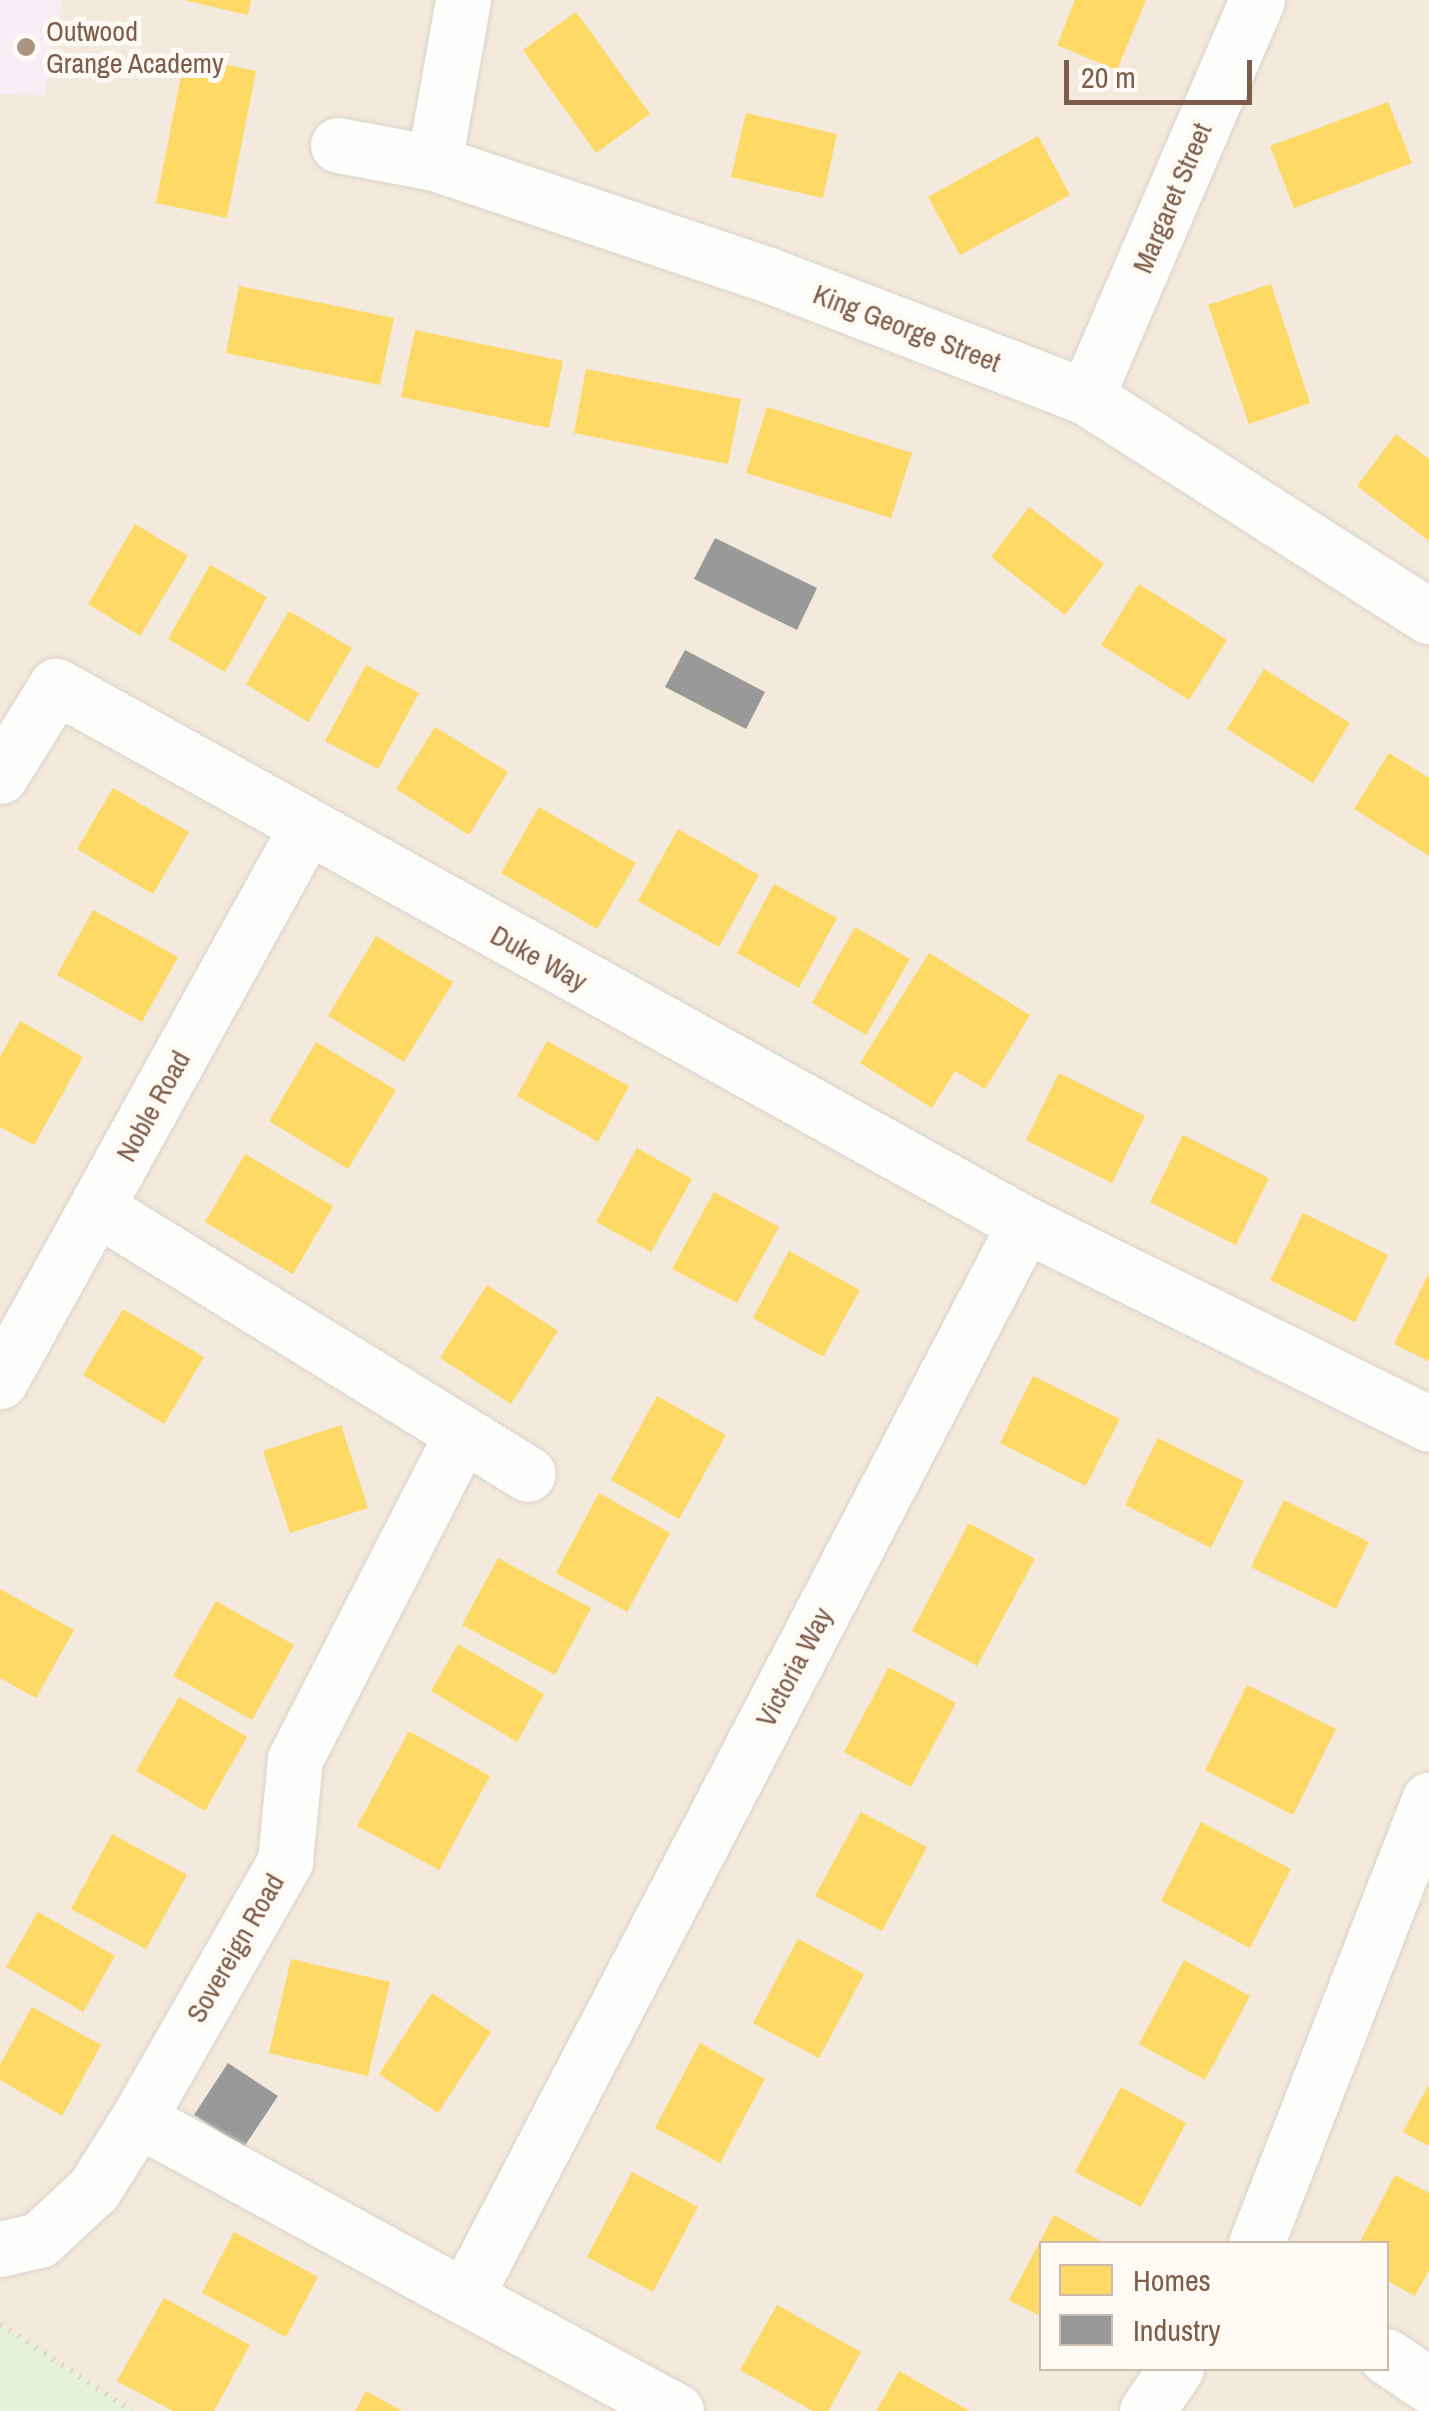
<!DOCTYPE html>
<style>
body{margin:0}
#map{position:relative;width:1429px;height:2411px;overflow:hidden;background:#faf6ee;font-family:"Archivo Narrow",sans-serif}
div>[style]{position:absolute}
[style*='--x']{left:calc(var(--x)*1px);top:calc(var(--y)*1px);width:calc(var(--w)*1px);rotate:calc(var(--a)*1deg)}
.residential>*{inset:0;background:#f3e9dc}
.education>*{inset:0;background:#f7edf5}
.green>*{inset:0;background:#e6f2d8}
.homes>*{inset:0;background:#ffd966}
.industry>*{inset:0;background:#999}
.path>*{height:6px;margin-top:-3px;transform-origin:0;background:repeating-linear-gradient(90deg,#dfd6d1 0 2.5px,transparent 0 10.5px)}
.roads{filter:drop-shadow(0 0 2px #dad3cc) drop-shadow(0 0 2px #dad3cc)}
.minor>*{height:55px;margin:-27.5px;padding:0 27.5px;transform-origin:27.5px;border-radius:27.5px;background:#fefefc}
.dots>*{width:28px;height:28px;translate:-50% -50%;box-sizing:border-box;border:5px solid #fffaf3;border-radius:50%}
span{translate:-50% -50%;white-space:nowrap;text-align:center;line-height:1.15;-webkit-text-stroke:10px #fffaf3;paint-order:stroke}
.poi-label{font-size:28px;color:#7d5d4a}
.left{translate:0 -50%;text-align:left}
.street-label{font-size:28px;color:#7d5d4a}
.legend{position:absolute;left:1039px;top:2241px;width:350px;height:130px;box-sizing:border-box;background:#fffaf3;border:2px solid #cbbbaf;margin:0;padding:12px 18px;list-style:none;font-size:30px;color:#7d5d4a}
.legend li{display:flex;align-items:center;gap:20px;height:50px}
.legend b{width:50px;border:2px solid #cbbbaf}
.scale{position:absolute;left:1064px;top:60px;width:188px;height:45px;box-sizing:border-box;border:5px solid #7d5d4a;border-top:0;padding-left:12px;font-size:30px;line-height:35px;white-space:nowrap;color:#7d5d4a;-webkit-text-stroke:8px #fffaf3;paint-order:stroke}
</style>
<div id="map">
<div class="residential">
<i style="clip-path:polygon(evenodd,62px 0,1429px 0,1429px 2411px,132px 2411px,0 2324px,0 94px,44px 95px,62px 0,1042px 2244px,1386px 2244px,1386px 2368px,1042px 2368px,1042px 2244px)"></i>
</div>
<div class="education">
<i style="clip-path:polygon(0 0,62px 0,44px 95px,0 94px)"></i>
</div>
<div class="green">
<i style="clip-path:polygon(0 2324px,132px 2411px,0 2411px)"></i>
</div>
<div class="homes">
<i style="clip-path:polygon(184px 0,251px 0,248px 15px)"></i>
<i style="clip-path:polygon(1075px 0,1146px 0,1117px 70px,1057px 45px)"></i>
<i style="clip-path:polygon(576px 12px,650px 114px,596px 153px,523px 50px)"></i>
<i style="clip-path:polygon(185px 56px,256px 71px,227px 218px,156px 203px)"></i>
<i style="clip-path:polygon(1388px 102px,1412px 163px,1294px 208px,1270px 146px)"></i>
<i style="clip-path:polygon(746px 113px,837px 134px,823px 198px,731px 177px)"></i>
<i style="clip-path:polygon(1038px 136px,1070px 195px,960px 255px,928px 197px)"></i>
<i style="clip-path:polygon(1271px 284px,1310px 403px,1249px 424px,1208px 305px)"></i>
<i style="clip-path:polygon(239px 286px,394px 318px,380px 385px,226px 353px)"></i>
<i style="clip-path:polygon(415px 330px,563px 361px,549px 428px,401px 397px)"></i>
<i style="clip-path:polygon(586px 369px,741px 399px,728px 464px,574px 433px)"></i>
<i style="clip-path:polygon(767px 407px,912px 453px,891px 518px,746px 473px)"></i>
<i style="clip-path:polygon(1396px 434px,1429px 459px,1429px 541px,1357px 486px)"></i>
<i style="clip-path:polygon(1029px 507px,1104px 564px,1065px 615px,991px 557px)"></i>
<i style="clip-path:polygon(135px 524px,188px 556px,140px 636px,88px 604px)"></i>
<i style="clip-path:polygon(210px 565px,267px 597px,225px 672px,168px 639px)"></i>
<i style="clip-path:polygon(1139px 584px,1227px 640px,1189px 700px,1101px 645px)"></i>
<i style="clip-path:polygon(289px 611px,352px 648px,308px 722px,246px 684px)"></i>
<i style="clip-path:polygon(366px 665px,419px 693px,378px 769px,325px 741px)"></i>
<i style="clip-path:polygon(1264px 669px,1350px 723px,1313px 783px,1227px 729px)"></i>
<i style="clip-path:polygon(435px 727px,508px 772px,469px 835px,396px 789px)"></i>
<i style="clip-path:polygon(1389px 753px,1429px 778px,1429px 856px,1354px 809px)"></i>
<i style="clip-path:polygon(113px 788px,189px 832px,153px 894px,77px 849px)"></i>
<i style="clip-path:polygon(539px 807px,636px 863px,597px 929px,501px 873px)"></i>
<i style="clip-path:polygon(678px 829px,759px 875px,719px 947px,638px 901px)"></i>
<i style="clip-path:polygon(774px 884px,837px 918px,799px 988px,737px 953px)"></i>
<i style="clip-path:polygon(93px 910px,178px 957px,142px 1022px,57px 975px)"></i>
<i style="clip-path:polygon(855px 927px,910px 959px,866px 1035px,812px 1003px)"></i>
<i style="clip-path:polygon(376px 936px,453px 982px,404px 1062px,328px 1016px)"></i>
<i style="clip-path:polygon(929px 953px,1030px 1015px,985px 1089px,955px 1071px,932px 1108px,860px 1063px)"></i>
<i style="clip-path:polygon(20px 1021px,83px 1057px,34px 1145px,0 1127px,0 1057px)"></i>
<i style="clip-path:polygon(547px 1041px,629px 1086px,598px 1142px,517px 1096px)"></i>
<i style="clip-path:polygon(316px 1042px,396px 1090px,348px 1169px,269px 1121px)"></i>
<i style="clip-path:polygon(1059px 1073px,1145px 1116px,1112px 1183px,1026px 1140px)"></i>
<i style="clip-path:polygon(1183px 1135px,1269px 1178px,1236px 1245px,1150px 1202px)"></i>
<i style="clip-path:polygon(637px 1148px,692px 1179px,651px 1252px,596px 1222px)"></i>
<i style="clip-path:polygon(245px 1154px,333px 1206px,293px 1274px,205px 1222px)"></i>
<i style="clip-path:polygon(714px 1192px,779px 1227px,737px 1303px,672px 1269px)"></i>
<i style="clip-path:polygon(1303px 1213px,1388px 1255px,1355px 1322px,1270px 1280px)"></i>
<i style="clip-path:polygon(789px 1251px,860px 1290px,823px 1357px,753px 1318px)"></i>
<i style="clip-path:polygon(1429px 1273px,1429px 1361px,1394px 1344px)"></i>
<i style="clip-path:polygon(487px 1285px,558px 1331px,511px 1404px,440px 1358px)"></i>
<i style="clip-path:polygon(123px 1309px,204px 1357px,164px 1424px,83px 1375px)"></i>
<i style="clip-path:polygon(1033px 1376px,1120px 1419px,1086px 1486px,1000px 1443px)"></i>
<i style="clip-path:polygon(657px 1396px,726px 1435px,679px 1519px,611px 1480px)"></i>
<i style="clip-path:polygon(341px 1425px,368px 1508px,290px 1533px,263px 1451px)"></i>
<i style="clip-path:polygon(1158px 1438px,1244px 1481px,1211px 1548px,1125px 1505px)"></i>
<i style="clip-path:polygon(599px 1493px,670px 1533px,627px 1612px,556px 1573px)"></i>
<i style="clip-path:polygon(1284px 1500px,1369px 1542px,1336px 1609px,1251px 1567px)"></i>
<i style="clip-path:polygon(969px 1523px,1035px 1559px,977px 1666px,912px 1631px)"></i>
<i style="clip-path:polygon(498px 1558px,591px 1608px,555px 1675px,462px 1625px)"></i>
<i style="clip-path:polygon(0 1589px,74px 1630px,36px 1698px,0 1678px)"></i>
<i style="clip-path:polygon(216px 1601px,294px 1645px,252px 1720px,173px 1676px)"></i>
<i style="clip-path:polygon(458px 1644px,544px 1694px,517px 1742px,431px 1691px)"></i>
<i style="clip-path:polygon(889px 1667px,956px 1703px,911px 1787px,844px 1752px)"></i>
<i style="clip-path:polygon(1247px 1685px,1336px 1729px,1293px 1815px,1205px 1770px)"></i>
<i style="clip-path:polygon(179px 1697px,247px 1737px,205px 1811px,136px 1771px)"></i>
<i style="clip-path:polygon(409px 1731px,490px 1776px,439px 1870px,357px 1826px)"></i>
<i style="clip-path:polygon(861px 1812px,927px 1847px,882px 1931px,815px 1896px)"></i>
<i style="clip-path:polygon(1201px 1822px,1291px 1869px,1250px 1948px,1161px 1901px)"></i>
<i style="clip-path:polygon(112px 1834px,187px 1875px,146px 1949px,71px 1909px)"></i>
<i style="clip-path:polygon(38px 1912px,115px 1956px,83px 2012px,6px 1967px)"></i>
<i style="clip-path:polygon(798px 1939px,864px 1974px,819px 2058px,753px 2023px)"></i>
<i style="clip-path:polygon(291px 1959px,390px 1982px,368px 2076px,269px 2053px)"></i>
<i style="clip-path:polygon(1184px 1960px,1250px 1996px,1205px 2080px,1139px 2044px)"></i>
<i style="clip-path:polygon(432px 1993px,491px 2032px,438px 2113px,379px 2074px)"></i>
<i style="clip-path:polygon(32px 2007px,101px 2045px,62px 2116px,0 2080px,0 2065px)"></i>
<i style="clip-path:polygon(700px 2043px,765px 2079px,720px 2163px,655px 2128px)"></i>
<i style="clip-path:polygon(1429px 2084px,1429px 2146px,1403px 2132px)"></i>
<i style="clip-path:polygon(1121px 2087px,1186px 2123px,1141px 2207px,1075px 2172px)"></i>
<i style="clip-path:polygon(632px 2172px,698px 2207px,653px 2292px,587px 2257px)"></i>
<i style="clip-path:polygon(1395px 2175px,1429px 2193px,1429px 2270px,1415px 2296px,1386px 2280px,1386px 2244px,1359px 2244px)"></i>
<i style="clip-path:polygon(1054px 2215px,1106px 2244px,1042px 2244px,1042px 2317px,1009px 2300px)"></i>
<i style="clip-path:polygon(234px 2232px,318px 2277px,286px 2337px,202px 2293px)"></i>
<i style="clip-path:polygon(164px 2298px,250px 2345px,214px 2411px,173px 2411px,117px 2381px)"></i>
<i style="clip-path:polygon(777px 2305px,861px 2352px,828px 2411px,813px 2411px,740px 2370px)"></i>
<i style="clip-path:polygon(899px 2371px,941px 2395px,970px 2411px,876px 2411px)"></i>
<i style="clip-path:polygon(366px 2391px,402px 2411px,355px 2411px)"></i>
</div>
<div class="industry">
<i style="clip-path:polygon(715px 538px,817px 588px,797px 630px,694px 579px)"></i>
<i style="clip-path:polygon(685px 650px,765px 692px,746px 729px,665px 687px)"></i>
<i style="clip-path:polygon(228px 2063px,278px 2096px,244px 2147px,194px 2115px)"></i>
</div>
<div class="path">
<i style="--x:0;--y:2324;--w:158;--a:33.4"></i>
</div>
<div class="roads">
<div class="minor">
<i style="--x:338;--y:145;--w:98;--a:10.6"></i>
<i style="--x:434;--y:163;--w:350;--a:18.5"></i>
<i style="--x:766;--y:274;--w:343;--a:21"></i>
<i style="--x:1086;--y:397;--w:407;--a:32.6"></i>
<i style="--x:434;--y:163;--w:166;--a:-79.9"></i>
<i style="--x:1086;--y:397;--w:432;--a:-66.7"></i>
<i style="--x:0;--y:776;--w:106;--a:-58.1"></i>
<i style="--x:56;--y:686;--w:1108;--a:29.04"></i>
<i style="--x:97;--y:1208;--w:506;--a:31.68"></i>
<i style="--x:0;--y:1381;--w:630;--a:-61.03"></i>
<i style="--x:138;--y:2119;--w:372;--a:28.6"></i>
<i style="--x:1256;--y:2244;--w:477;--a:-68.7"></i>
<i style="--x:0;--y:2249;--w:40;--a:-13"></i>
<i style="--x:39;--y:2240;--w:75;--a:-42.8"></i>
<i style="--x:94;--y:2189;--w:83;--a:-57.8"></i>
<i style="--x:138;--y:2119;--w:297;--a:-60.3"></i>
<i style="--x:285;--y:1861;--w:102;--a:-84.4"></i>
<i style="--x:295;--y:1759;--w:365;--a:-62.8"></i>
<i style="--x:1386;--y:2356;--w:52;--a:34"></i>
<i style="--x:676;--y:2411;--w:240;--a:-151.6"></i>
<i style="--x:465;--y:2297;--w:1210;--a:-62.44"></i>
<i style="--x:1025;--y:1224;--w:451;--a:26.3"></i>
<i style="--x:1147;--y:2411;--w:52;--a:-56"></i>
</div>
</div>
<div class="dots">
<i style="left:26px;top:47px;background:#a99383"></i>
</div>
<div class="poi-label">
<span class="left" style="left:46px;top:47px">Outwood<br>Grange Academy</span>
</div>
<div class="street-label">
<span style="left:1172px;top:198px;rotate:-67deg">Margaret Street</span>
<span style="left:907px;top:328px;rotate:21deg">King George Street</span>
<span style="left:539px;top:958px;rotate:29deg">Duke Way</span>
<span style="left:153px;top:1106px;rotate:-61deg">Noble Road</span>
<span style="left:794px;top:1667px;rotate:-62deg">Victoria Way</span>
<span style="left:235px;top:1948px;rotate:-60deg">Sovereign Road</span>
</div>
<ul class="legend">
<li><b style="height:28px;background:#ffd966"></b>Homes</li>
<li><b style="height:28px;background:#999"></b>Industry</li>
</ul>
<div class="scale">20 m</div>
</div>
